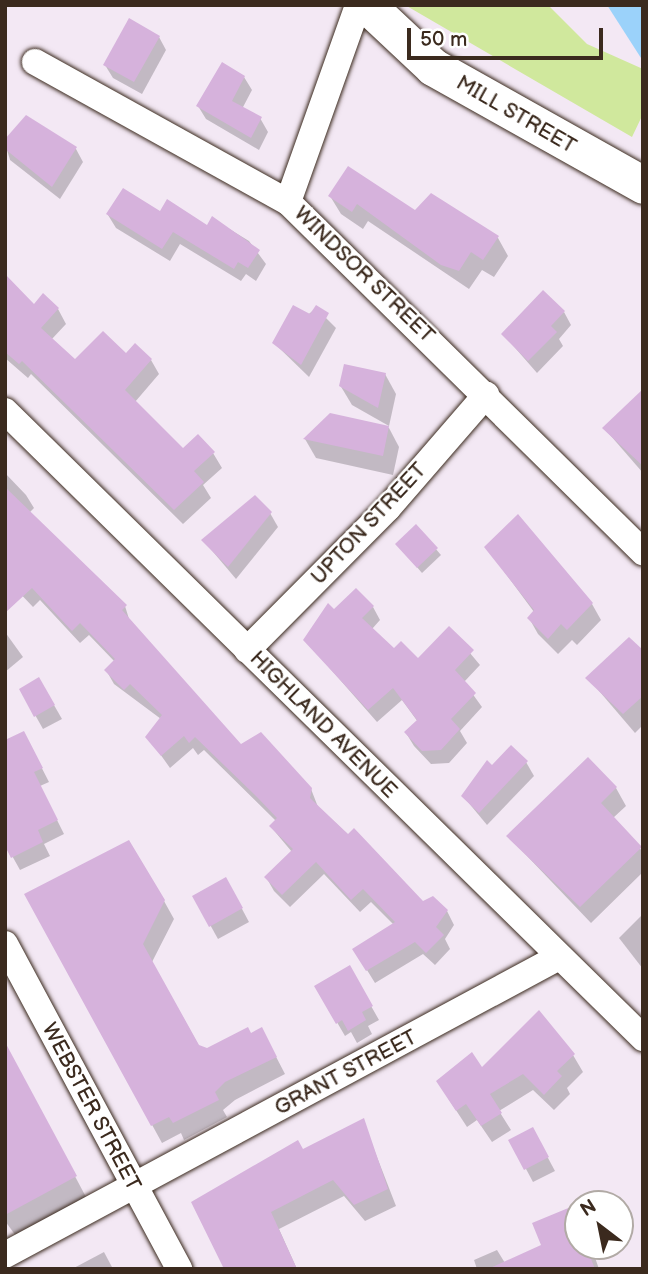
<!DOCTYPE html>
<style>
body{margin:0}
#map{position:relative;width:648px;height:1274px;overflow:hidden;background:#f3e8f4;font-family:"Balsamiq Sans",sans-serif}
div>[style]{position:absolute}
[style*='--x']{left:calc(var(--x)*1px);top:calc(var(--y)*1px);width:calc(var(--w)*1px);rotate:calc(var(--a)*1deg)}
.green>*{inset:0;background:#d0e89d}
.water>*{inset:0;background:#9bd2fa}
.shadow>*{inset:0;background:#0003}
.building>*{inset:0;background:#d6b2dc}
.roads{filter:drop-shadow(0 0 2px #3b2a1e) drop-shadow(0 0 2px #3b2a1e)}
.street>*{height:26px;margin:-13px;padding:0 13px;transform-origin:13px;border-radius:13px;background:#fff}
.secondary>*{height:37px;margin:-18.5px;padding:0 18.5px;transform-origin:18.5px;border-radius:18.5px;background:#fff}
span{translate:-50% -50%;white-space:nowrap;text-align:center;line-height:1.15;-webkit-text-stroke:5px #fff;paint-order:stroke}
.street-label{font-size:21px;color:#3b2a1e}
.frame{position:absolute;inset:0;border:7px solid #3b2a1e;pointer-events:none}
.north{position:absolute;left:564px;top:1190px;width:70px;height:70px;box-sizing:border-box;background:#fff;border:2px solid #b1aaa5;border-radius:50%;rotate:328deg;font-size:19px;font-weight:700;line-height:28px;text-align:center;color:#3b2a1e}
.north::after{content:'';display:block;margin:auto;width:24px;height:32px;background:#3b2a1e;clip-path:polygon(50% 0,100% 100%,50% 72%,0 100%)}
.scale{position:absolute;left:407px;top:28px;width:196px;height:32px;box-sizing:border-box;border:4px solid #3b2a1e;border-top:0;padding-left:9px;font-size:21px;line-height:24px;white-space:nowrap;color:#3b2a1e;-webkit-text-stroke:5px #fff;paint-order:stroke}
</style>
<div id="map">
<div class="green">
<i style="clip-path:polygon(405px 5px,548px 5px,587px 44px,643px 69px,643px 114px,632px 137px)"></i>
</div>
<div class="water">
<i style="clip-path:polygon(607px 5px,643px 5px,643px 57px,641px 58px)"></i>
</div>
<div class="shadow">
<i style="clip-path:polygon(159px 37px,166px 50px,142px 94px,113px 78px,105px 65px)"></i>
<i style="clip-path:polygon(244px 77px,252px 90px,242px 109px,260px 118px,268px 132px,259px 150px,206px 119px,198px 106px)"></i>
<i style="clip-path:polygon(5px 143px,76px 149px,83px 162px,60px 199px,10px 160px)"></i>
<i style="clip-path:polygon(330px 196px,498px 238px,508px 256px,494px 277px,482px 270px,469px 289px,368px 221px,363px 229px,341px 214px)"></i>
<i style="clip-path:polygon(160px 213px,208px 227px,213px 219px,249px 241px,266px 264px,256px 281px,246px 274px,241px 281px,180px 244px,170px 261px,116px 228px,108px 215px)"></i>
<i style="clip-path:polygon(5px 277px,34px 306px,58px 309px,66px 324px,51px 340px,75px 362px,151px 360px,159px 374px,135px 402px,183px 450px,213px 453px,222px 468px,203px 485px,211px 498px,183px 524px,31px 374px,28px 378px,5px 358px)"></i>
<i style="clip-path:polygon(316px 308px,336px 328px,309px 377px,274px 343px)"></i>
<i style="clip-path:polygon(564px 312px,571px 325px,559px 339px,563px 346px,537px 373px,503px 334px)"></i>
<i style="clip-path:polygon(385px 374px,396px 394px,389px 426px,352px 405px,340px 385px)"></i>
<i style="clip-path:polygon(643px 406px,643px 473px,604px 428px)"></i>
<i style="clip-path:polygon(331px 414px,389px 428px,399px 447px,393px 475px,316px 458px,305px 439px)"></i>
<i style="clip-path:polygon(5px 473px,26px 495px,34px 508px,29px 513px,125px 606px,130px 622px,241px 746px,311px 789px,318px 807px,423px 903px,447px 911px,454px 925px,445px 939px,450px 949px,435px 965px,423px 954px,375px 983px,354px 949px,394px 925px,371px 902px,360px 912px,324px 874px,290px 907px,274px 891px,266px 877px,292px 852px,271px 827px,276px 821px,204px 750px,198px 755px,193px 748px,170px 768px,148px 737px,161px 719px,114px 684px,106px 670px,115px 662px,89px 635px,80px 643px,40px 600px,33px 607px,13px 586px)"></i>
<i style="clip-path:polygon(270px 513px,278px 527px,236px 579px,203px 540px)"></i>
<i style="clip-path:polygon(416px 526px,441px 555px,422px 573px,397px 544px)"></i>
<i style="clip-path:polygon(486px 547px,592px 604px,601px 620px,577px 645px,572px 640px,558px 654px,538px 634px,529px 618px,534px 612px)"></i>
<i style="clip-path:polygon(373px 607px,380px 620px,372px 629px,394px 650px,418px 661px,449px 628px,480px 665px,464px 682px,482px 707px,460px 731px,467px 743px,449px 763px,431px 764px,414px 746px,406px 733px,418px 722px,402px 700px,377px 722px,305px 640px,334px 612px)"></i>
<i style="clip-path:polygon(5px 632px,23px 657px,5px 672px)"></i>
<i style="clip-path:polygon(643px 652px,643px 725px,635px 733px,588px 678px)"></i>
<i style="clip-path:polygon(39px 679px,62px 719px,43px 729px,21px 690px)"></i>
<i style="clip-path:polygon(31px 747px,49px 782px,40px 786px,64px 834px,44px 844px,50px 856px,20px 870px,5px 843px)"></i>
<i style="clip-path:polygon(588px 759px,616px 788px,626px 806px,613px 818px,643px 852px,643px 872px,591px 923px,508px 836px)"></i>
<i style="clip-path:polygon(526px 762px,534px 776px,487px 825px,463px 796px,493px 768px)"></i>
<i style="clip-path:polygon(226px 879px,249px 922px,218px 939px,194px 896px)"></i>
<i style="clip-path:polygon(26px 895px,164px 901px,174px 919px,152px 962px,199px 1046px,207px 1050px,251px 1035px,271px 1047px,285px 1074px,235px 1100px,223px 1110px,227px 1117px,184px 1140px,181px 1133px,162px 1143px)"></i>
<i style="clip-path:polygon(643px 914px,643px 969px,619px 938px)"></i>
<i style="clip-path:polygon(349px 967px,379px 1020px,368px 1026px,372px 1034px,357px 1043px,351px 1032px,345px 1036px,316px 986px)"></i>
<i style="clip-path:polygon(573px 1055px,583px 1072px,567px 1088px,570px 1094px,554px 1110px,533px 1090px,499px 1111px,511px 1130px,492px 1142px,477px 1120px,467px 1127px,448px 1098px,481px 1070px)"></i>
<i style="clip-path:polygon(5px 1076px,29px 1090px,86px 1197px,16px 1236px,5px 1221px)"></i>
<i style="clip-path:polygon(363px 1121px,396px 1206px,365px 1221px,344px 1196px,279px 1229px,297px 1269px,225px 1269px,302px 1151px)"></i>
<i style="clip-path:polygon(533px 1130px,555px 1171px,533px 1182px,511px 1141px)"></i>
<i style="clip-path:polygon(578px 1214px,578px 1246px,591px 1246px,599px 1269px,477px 1269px,474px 1260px,497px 1250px,505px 1263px,544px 1246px)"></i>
<i style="clip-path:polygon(104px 1252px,113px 1269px,72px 1269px)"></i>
</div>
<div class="building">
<i style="clip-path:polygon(129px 18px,160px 36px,134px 82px,103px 65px)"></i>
<i style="clip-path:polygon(222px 62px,245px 76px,232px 101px,262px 117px,251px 138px,196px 106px)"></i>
<i style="clip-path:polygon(26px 115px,77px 147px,52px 187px,5px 149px,5px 139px)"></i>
<i style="clip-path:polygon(348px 166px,415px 210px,431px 193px,499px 236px,483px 260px,471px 252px,459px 271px,441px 265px,357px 204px,352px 212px,328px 196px)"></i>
<i style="clip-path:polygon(123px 188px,160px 211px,167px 199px,207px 225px,212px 216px,260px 250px,248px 268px,238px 262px,234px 269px,173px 232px,162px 249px,106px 214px)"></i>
<i style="clip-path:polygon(5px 274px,34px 304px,43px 293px,59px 308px,41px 328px,75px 359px,103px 331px,126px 353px,135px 343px,152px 359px,125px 390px,183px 448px,198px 434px,215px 452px,194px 471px,204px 482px,174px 510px,22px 361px,19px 364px,5px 352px)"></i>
<i style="clip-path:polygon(543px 290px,565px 311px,551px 326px,557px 332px,528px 361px,501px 334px)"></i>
<i style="clip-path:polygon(293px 305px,310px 314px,316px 305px,329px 313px,301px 365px,272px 343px)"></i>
<i style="clip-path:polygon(344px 364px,386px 373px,378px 408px,339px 386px)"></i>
<i style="clip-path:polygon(643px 389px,643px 466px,602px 428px)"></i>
<i style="clip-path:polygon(330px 413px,389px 426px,383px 456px,303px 439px)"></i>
<i style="clip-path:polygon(5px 487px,127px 605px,122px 610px,241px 744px,261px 732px,312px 788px,310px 798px,348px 834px,354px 828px,423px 901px,433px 896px,448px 910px,436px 927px,444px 935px,426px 953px,415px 942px,366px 971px,352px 949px,395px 922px,363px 889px,351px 900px,316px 862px,282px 895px,264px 877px,293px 849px,269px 826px,277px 818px,257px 797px,195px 737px,189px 743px,184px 736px,161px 756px,145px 737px,162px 715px,130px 684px,124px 690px,104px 670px,115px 659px,80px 623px,72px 631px,32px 588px,5px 613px)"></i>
<i style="clip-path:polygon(255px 495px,272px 512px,228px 567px,201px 540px)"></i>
<i style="clip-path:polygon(518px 514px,593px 603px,567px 630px,561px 624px,548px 639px,527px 618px,534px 610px,484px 547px)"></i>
<i style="clip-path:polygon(416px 524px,438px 548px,417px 568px,395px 544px)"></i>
<i style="clip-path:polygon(356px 588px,374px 606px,362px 618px,394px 648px,401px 641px,418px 658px,449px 626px,474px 650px,455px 670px,476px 693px,451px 719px,460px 729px,441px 750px,422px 751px,404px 732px,417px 720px,393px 688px,368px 710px,303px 640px,328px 603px,334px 609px)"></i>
<i style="clip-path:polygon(629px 637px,643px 650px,643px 696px,623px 714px,585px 678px)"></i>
<i style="clip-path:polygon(39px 677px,55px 705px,34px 717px,19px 689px)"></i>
<i style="clip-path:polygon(24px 731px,43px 768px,34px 772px,58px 820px,38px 830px,43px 842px,11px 858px,5px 846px,5px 740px)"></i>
<i style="clip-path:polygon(511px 745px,528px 761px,479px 813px,461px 796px,487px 760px,492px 765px)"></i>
<i style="clip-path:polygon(588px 757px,617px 787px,601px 803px,642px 847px,580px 907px,506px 836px)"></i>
<i style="clip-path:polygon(129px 840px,165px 900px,143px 944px,199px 1045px,207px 1048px,248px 1027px,251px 1033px,262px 1027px,277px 1057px,225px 1082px,215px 1092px,219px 1100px,173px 1123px,169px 1117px,151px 1126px,24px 894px)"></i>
<i style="clip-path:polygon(226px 877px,243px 908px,209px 927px,192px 896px)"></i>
<i style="clip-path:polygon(350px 965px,373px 1006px,362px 1012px,366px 1020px,348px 1031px,342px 1020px,336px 1024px,314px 986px)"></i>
<i style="clip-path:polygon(539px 1010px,575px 1054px,557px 1071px,562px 1076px,544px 1095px,523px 1074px,490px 1094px,502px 1113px,481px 1126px,466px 1104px,456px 1111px,436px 1081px,472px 1052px,482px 1067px)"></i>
<i style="clip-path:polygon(5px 1042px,77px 1176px,5px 1215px)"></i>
<i style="clip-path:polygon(364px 1118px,388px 1189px,354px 1205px,333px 1180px,271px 1212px,297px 1269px,224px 1269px,191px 1202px,298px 1140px,303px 1149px)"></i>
<i style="clip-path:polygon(533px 1127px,549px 1157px,524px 1170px,508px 1140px)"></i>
<i style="clip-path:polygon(578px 1204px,578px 1246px,586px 1246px,595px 1269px,488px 1269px,541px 1245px,532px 1223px)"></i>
</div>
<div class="roads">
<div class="street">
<i style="--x:35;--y:62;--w:289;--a:29"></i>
<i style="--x:288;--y:202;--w:499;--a:44.6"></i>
<i style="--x:288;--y:202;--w:209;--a:-70.4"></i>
<i style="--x:5;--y:411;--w:895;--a:44.5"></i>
<i style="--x:247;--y:650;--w:200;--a:-45.2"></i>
<i style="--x:388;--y:508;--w:150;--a:-49.1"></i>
<i style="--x:5;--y:944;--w:369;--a:61.8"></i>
<i style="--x:5;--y:1255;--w:629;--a:-28.28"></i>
</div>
<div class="secondary">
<i style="--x:367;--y:5;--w:91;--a:43.2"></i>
<i style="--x:433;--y:67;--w:241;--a:29.3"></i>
</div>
</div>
<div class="street-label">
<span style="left:516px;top:115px;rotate:30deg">MILL STREET</span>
<span style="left:364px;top:275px;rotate:44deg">WINDSOR STREET</span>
<span style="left:369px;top:524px;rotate:-47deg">UPTON STREET</span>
<span style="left:323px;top:725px;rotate:45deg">HIGHLAND AVENUE</span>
<span style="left:346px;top:1073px;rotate:-28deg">GRANT STREET</span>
<span style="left:91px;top:1107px;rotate:62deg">WEBSTER STREET</span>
</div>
<div class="frame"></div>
<div class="north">N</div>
<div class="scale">50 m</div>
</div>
